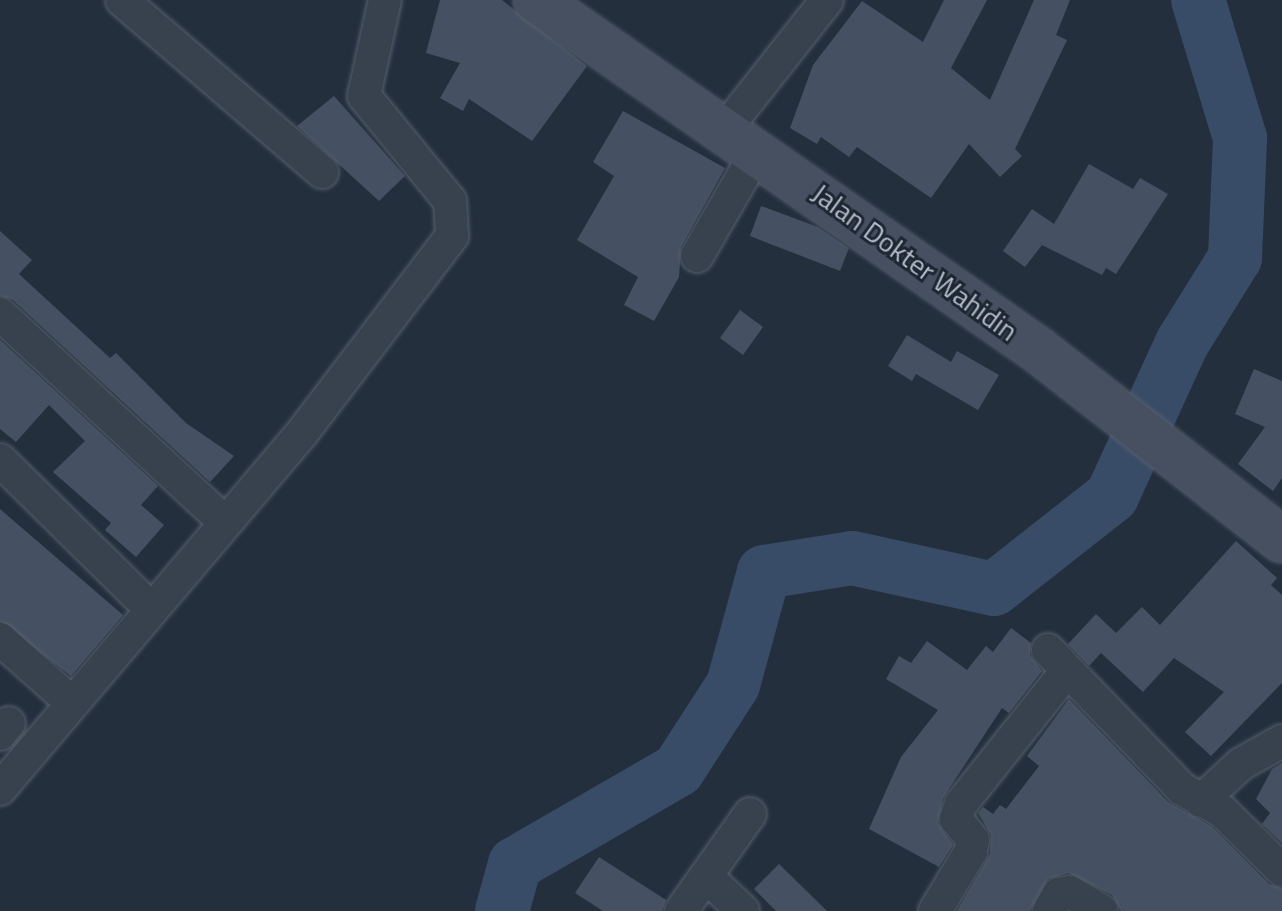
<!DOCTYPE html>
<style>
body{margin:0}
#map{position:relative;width:1282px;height:911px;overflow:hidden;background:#242f3e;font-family:"Titillium Web",sans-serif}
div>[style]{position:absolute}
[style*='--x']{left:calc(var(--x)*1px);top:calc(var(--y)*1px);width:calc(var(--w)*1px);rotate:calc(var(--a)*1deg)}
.river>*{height:54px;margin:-27px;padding:0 27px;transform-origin:27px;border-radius:27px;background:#394c67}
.building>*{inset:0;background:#455162}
.roads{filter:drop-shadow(0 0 2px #565f6c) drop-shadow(0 0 2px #565f6c)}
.minor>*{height:32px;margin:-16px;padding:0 16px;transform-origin:16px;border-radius:16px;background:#38414e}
.secondary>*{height:44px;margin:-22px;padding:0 22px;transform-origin:22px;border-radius:22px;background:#465061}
span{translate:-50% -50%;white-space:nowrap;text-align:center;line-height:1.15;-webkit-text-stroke:6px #1d2633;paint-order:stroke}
.street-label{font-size:28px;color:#b4bcc9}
</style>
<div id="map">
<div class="river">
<i style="--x:502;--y:911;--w:49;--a:-74.5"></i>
<i style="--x:515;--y:864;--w:188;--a:-30"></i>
<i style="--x:678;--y:770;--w:101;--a:-57.1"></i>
<i style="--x:733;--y:685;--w:117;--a:-74.7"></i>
<i style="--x:764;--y:572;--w:89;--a:-9"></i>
<i style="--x:852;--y:558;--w:145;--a:12.3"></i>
<i style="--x:994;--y:589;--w:150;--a:-38.2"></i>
<i style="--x:1112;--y:496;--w:168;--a:-65.4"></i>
<i style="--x:1182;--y:343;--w:100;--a:-58.1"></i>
<i style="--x:1235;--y:258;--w:120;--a:-87.6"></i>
<i style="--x:1240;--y:138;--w:144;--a:-106.9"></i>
</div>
<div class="building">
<i style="clip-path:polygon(440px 0,502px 0,587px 66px,532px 141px,469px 99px,463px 111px,440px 98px,460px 63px,426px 53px)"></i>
<i style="clip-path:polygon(944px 0,987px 0,951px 68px,990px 100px,1034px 0,1070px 0,1056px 35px,1067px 40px,1015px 149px,1022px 156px,1000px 177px,969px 144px,931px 198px,857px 147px,849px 157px,821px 137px,817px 144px,790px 128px,813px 65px,862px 1px,923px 42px)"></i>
<i style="clip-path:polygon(334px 96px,405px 176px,379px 201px,297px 126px)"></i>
<i style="clip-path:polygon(623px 111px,725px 168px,681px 247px,679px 277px,654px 321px,624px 305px,638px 277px,577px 240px,614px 176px,593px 162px)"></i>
<i style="clip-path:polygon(1089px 164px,1133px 189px,1140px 178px,1168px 194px,1116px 274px,1106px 268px,1102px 275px,1042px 245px,1025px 267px,1003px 251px,1032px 209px,1054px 224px)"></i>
<i style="clip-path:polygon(761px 206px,818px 227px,849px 248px,840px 271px,750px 236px)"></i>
<i style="clip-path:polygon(0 231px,32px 260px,19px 274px,110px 358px,116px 353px,186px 423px,234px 456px,210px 482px,13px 300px,0 296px)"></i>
<i style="clip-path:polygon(740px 310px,763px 327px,743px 355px,720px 338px)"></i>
<i style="clip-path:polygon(907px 335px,951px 362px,957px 351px,999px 375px,978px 410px,916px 374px,912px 381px,888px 366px)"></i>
<i style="clip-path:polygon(0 340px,158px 486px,141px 505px,164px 525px,136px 557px,105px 530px,111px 523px,53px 472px,85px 441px,49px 405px,16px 442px,0 429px)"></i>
<i style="clip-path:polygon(1254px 369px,1282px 381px,1282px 478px,1273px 491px,1238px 464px,1265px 427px,1235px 414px)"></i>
<i style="clip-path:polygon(0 509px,123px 615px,71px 676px,0 621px)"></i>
<i style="clip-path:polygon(1236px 541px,1277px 578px,1271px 585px,1282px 595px,1282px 683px,1211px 756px,1185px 732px,1224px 692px,1174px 658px,1143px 692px,1101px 653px,1089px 666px,1068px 644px,1096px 614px,1116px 633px,1142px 607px,1160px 625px)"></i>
<i style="clip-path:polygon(1011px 628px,1031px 643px,1030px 655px,1042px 671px,1009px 713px,1002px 708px,943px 798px,938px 823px,953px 845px,939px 867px,869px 829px,901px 757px,938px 710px,886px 679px,899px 656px,911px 663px,927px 641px,967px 670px,986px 646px,993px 652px)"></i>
<i style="clip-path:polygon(1069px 699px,1168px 802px,1211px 826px,1269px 884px,1282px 888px,1282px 911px,1121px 911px,1112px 895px,1068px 873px,1048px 879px,1030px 911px,957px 911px,990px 854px,991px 835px,978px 813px,983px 807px,993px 814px,1000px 805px,1006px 809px,1039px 766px,1027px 756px)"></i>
<i style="clip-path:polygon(1282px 763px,1282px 843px,1262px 824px,1270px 813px,1256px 799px,1272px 769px)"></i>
<i style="clip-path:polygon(599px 857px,666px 900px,662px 911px,603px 911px,575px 893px)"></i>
<i style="clip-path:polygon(779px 864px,827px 911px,776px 911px,754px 889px)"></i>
</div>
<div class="roads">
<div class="minor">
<i style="--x:122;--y:0;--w:264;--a:40.7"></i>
<i style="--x:726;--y:128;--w:163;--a:-51.7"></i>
<i style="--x:697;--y:256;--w:122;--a:-60.1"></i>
<i style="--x:0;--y:314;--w:293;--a:42.8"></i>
<i style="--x:0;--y:460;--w:204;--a:44.6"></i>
<i style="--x:0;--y:639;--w:84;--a:41.6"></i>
<i style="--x:1048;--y:650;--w:193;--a:46"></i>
<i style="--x:1182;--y:789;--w:46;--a:28.8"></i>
<i style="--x:1222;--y:811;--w:84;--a:44.5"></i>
<i style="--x:0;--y:734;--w:14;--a:-51"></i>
<i style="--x:0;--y:789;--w:467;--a:-49.7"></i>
<i style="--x:302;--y:433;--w:248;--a:-52.7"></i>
<i style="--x:452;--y:236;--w:35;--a:-93"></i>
<i style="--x:450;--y:201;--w:136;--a:-129.3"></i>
<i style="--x:364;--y:96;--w:98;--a:-77.7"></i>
<i style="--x:1201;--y:801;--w:54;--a:-42.8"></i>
<i style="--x:1241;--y:764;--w:47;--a:-29.3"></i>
<i style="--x:706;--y:876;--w:51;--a:43.4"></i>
<i style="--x:681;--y:911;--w:119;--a:-54.6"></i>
<i style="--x:935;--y:911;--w:70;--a:-59"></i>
<i style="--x:971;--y:851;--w:11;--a:-80"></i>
<i style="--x:973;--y:840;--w:27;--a:-129"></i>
<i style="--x:956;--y:819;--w:16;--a:-72"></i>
<i style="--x:961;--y:804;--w:169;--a:-51.5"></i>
<i style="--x:1049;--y:911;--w:20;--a:-60"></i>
<i style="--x:1059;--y:894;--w:11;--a:-10"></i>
<i style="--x:1070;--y:892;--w:37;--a:31"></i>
</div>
<div class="secondary">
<i style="--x:536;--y:0;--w:612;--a:34.88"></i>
<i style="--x:1038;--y:350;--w:309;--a:37.9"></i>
</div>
</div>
<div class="street-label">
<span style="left:915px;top:262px;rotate:36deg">Jalan Dokter Wahidin</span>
</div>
</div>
